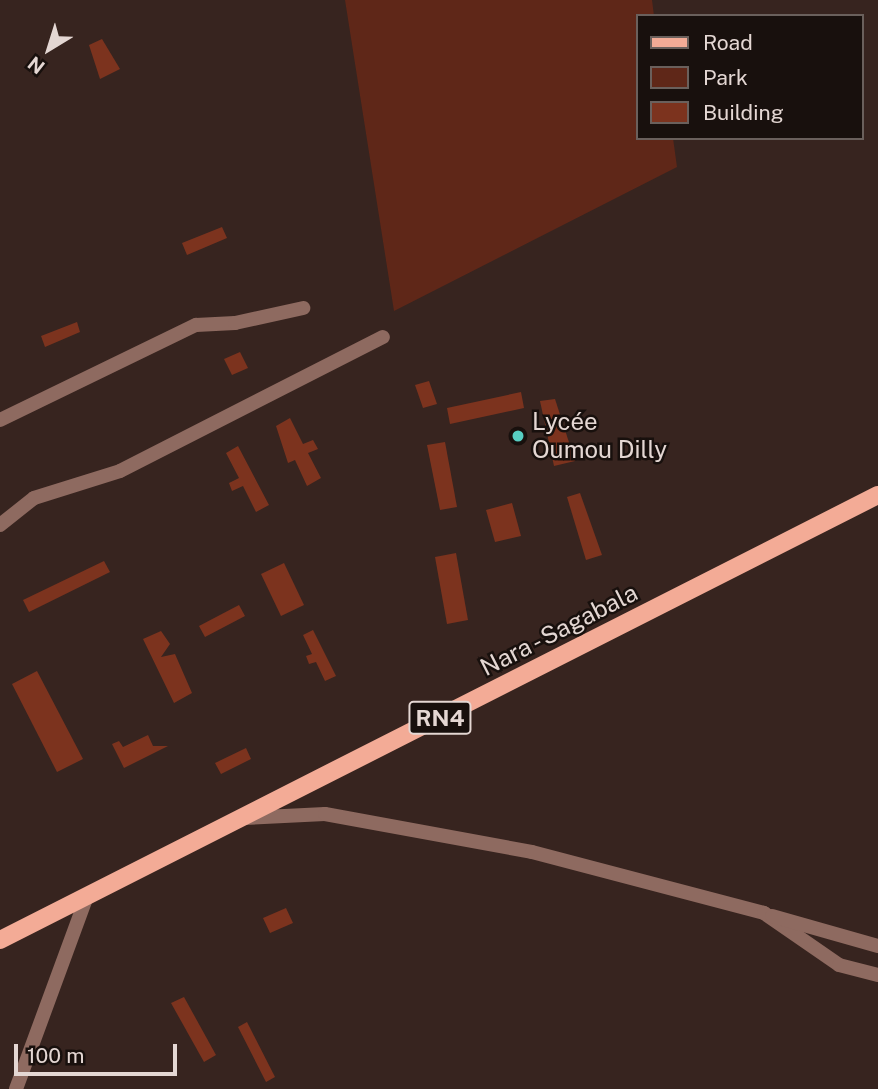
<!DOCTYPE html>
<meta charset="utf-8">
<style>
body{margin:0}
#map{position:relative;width:878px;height:1089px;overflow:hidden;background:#37241f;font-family:"Public Sans",sans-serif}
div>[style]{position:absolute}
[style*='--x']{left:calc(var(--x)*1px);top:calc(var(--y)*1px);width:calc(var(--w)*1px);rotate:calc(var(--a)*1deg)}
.green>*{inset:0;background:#5f2718}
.building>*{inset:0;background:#7c331e}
.minor>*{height:14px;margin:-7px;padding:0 7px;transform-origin:7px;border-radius:7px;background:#8e6a60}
.major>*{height:18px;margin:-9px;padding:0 9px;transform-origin:9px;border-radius:9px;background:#f3ab96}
.dots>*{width:19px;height:19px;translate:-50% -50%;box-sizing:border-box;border:4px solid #18100d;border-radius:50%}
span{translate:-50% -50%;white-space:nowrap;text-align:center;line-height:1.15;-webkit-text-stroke:5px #18100d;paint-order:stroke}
.shield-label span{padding:2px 5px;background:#18100d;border:2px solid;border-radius:5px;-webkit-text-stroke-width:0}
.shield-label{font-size:23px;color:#e4d7d3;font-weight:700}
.poi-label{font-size:24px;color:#e4d7d3}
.left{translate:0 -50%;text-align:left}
.street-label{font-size:24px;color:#e4d7d3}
.legend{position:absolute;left:636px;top:14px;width:228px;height:126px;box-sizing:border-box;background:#18100d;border:2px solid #6a605c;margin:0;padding:9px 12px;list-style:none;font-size:21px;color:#e4d7d3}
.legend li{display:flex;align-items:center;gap:14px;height:35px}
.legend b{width:35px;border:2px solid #6a605c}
.north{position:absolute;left:14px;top:14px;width:70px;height:70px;-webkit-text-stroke:5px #18100d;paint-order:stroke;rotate:218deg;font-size:19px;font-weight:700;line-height:28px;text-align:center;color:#e4d7d3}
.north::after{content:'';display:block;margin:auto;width:24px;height:32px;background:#e4d7d3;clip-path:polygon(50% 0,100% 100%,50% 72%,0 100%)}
.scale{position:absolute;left:14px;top:1044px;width:163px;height:32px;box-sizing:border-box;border:4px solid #e4d7d3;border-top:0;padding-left:9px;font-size:21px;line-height:24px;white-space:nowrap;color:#e4d7d3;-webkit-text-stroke:5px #18100d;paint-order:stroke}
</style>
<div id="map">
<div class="green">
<i style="clip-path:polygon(345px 0,652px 0,654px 16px,638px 16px,638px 138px,673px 138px,677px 167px,394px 311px)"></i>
</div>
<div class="building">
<i style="clip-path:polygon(102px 39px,120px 69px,100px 79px,89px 45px)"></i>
<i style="clip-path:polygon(222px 227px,227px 238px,187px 255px,182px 243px)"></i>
<i style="clip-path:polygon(77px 322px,80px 332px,45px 347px,41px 336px)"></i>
<i style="clip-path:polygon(240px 352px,248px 368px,232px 375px,224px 359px)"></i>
<i style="clip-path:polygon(429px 381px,437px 404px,423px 408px,415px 385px)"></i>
<i style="clip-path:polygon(521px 392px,524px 408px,450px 424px,447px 408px)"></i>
<i style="clip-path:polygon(555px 399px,575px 461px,554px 466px,540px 401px)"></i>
<i style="clip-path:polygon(290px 418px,303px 444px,313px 440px,318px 449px,308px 453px,321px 478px,307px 486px,295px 460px,288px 463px,276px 426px)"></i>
<i style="clip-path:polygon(445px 442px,457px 507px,440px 510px,427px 445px)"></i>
<i style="clip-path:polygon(238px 446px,269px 505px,256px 512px,243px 486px,232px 491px,229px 483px,239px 478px,226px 453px)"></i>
<i style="clip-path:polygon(580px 493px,602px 555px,586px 560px,567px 497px)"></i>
<i style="clip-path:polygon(512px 503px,521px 536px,495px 542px,486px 510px)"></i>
<i style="clip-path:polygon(456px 553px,468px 620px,447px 624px,435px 557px)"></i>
<i style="clip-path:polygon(104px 561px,110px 572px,29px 612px,23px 600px)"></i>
<i style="clip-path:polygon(284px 563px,304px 605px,281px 616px,261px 574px)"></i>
<i style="clip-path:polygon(239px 605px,245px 616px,205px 637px,199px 626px)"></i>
<i style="clip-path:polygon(313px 630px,336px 676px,325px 681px,316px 662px,309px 664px,306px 656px,312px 654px,303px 635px)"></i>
<i style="clip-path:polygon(161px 631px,170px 644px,161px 657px,175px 654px,192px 693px,174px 703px,143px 639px)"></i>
<i style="clip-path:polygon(37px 671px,83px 759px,57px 772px,12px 684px)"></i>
<i style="clip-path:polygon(148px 735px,153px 746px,168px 746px,124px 768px,112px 744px,119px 741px,123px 747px)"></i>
<i style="clip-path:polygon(246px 748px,251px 759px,221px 774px,215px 763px)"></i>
<i style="clip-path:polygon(286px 908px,293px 923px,270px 933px,263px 918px)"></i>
<i style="clip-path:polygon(184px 997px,216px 1055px,204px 1062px,171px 1003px)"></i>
<i style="clip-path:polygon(247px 1022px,275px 1077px,266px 1082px,238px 1027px)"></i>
</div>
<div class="minor">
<i style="--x:0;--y:420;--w:218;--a:-25.9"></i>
<i style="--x:196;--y:325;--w:39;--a:-3"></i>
<i style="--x:235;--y:323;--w:70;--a:-12.4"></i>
<i style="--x:0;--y:525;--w:43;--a:-38.5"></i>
<i style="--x:34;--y:498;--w:90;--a:-17.4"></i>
<i style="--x:120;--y:471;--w:295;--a:-27"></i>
<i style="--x:244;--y:818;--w:81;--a:-2.8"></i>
<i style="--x:325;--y:814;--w:210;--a:10.4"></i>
<i style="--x:532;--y:852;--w:240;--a:14.7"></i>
<i style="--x:764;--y:913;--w:91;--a:34.7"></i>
<i style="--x:839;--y:965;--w:40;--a:14.4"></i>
<i style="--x:772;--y:916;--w:110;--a:15.8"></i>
<i style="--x:16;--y:1089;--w:206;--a:-69.8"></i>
</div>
<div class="major">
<i style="--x:0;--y:940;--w:984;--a:-26.88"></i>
</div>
<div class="dots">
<i style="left:518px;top:436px;background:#57cec2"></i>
</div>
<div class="shield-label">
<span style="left:440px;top:718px">RN4</span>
</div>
<div class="poi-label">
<span class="left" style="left:532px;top:436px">Lycée<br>Oumou Dilly</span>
</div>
<div class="street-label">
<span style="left:559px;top:630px;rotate:-27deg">Nara - Sagabala</span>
</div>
<ul class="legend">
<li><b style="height:9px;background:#f3ab96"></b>Road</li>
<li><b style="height:19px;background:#5f2718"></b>Park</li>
<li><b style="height:19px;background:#7c331e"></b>Building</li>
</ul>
<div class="north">N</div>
<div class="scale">100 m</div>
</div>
